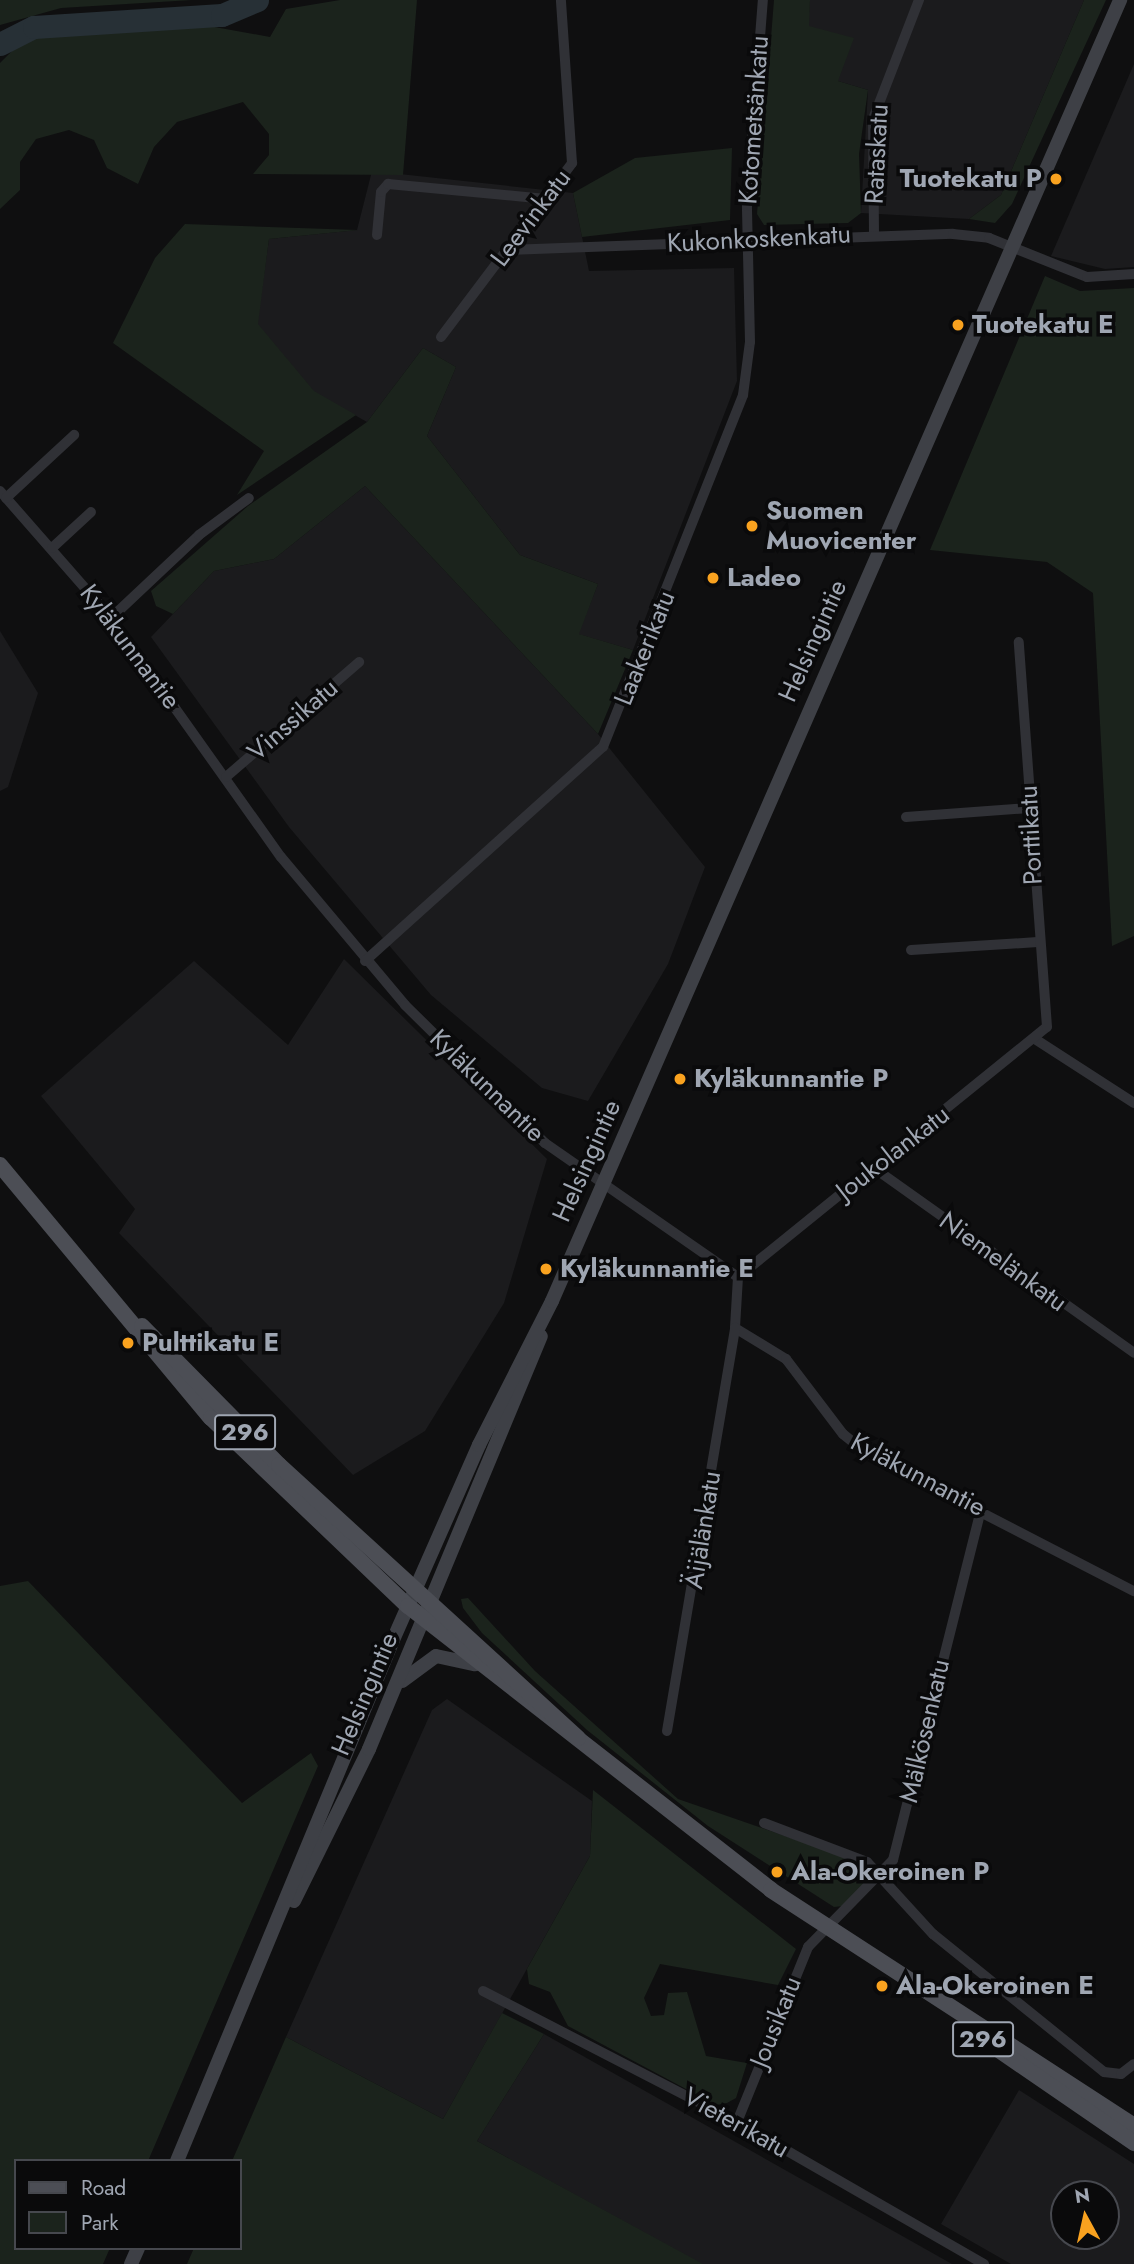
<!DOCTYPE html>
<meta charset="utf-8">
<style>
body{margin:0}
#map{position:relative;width:1134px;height:2264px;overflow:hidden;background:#0f0f10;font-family:Jost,sans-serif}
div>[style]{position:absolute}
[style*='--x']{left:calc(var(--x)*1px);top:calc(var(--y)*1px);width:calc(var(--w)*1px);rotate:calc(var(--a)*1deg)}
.built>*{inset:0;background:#1b1b1d}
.green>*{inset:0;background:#1b231c}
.river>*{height:23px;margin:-11.5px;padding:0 11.5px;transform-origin:11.5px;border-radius:11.5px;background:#273036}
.minor>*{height:10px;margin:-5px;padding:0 5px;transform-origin:5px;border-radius:5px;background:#303136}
.secondary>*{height:14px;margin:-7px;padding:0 7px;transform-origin:7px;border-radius:7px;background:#3e4046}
.primary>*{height:16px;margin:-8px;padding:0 8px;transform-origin:8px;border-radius:8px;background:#4c4e55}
.dots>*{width:19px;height:19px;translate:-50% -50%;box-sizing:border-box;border:4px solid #0a0a0b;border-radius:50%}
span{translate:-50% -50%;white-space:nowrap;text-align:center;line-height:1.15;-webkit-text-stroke:7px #0a0a0b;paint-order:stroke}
.shield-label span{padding:2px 5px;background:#0a0a0b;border:2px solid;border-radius:5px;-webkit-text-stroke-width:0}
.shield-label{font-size:24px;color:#9fa6b2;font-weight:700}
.street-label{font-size:26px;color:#9fa6b2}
.poi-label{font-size:26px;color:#9fa6b2;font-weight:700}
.right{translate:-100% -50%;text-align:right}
.left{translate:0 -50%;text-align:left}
.legend{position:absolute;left:14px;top:2159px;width:228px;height:91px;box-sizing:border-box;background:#0a0a0b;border:2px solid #46484e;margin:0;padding:9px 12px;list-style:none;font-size:21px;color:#9fa6b2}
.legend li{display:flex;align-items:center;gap:14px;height:35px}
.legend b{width:35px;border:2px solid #46484e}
.north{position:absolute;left:1050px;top:2180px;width:70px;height:70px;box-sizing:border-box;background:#0a0a0b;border:2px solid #46484e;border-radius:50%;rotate:352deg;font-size:19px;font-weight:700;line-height:28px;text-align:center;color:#9fa6b2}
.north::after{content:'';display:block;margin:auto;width:24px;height:32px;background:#f9a21f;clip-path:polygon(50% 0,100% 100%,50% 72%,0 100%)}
</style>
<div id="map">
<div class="built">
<i style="clip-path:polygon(810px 0,1084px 0,1001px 195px,969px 219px,861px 213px,868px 90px,838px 81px,808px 26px)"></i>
<i style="clip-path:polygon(1134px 64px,1134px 267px,1105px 269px,1051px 256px)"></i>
<i style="clip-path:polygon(372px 171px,573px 193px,589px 271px,734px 268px,737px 381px,633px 650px,578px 634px,598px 584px,520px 555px,427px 436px,456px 367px,423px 348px,367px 422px,314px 392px,257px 324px,269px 239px,357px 230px)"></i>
<i style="clip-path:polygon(365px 486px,598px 734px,705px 867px,668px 964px,588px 1101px,542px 1088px,431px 995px,289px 827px,151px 637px,214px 571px,274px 559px)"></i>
<i style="clip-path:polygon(0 631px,38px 693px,8px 787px,0 791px)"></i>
<i style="clip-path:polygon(344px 959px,547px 1159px,504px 1303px,425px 1431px,353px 1475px,119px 1233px,135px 1209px,41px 1096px,194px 961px,288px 1045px)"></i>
<i style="clip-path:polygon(447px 1699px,592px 1801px,590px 1856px,443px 2119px,286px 2037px,432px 1710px)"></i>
<i style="clip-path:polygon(544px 2034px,952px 2264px,701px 2264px,477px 2141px)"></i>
<i style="clip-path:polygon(evenodd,1019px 2090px,1134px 2164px,1134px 2264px,1011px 2264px,941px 2224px,1019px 2090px,1064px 2194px,1106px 2194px,1106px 2236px,1064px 2236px,1064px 2194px)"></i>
</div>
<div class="green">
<i style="clip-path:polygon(0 0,192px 0,61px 8px,0 25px)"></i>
<i style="clip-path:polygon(340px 0,417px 0,403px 175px,253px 174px,269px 155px,269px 134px,243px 102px,177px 122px,154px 147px,138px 184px,107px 168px,94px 140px,69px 130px,36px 139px,20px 162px,20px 190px,0 209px,0 63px,24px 39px,209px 26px,270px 37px,286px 9px)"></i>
<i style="clip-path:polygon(774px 0,810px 0,809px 26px,854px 38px,838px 81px,868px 90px,859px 154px,861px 213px,848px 223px,764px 225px,757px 214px)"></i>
<i style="clip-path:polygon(1084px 0,1106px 0,1012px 204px,995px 223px,969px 219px,1001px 195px)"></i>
<i style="clip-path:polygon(732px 148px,730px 220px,582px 237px,573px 193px,635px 158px)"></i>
<i style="clip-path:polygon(185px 224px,358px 230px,269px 239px,258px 324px,314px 391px,356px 415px,237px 495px,264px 451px,113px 343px,155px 258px)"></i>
<i style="clip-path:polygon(1045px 276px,1080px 291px,1134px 288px,1134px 936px,1112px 946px,1093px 593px,1047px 562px,930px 550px)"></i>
<i style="clip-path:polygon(423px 348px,456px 367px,427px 436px,520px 555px,598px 584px,579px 634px,633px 650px,598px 734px,365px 486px,274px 559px,214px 571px,173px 614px,156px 606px,151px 591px,248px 506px,367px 422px)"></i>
<i style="clip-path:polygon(28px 1581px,242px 1803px,311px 1753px,318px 1766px,148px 2161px,16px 2161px,16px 2248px,110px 2248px,103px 2264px,0 2264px,0 1586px)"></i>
<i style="clip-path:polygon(468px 1598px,535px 1671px,678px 1799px,857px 1861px,868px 1880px,843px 1906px,834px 1907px,708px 1826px,587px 1730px,482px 1633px,463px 1608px,461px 1599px)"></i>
<i style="clip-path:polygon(593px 1790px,796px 1949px,778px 1985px,660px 1964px,644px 1998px,651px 2016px,664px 2015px,668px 1993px,687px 1992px,706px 2056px,747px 2063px,736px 2098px,727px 2103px,716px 2105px,568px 2026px,550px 1992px,529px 1984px,527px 1969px,590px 1856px)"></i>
<i style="clip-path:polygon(502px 2013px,544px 2034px,477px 2141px,703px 2264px,187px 2264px,194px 2248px,240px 2248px,240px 2161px,232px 2161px,286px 2037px,443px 2119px)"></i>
</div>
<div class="river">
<i style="--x:0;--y:44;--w:38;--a:-27"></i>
<i style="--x:34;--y:27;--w:188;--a:-3.7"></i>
<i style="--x:222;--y:15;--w:38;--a:-23"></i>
</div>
<div class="minor">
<i style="--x:874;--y:233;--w:114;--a:-90.5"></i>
<i style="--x:873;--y:119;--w:128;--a:-68.9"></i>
<i style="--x:377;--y:235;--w:43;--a:-84.7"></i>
<i style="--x:381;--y:192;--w:11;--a:-49"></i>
<i style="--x:388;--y:184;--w:161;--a:5.4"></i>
<i style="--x:507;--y:250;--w:446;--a:-2.1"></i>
<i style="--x:953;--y:234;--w:36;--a:6"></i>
<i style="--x:989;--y:238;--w:105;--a:21.7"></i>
<i style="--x:1087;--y:277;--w:47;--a:-3.7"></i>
<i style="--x:441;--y:337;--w:218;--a:-53"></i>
<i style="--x:572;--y:163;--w:163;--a:-93.9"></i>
<i style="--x:0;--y:491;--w:169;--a:48.8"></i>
<i style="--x:111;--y:618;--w:293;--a:54.6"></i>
<i style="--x:281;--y:857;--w:193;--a:50"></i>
<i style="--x:405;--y:1005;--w:197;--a:44.6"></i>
<i style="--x:545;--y:1143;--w:235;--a:34.8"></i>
<i style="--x:6;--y:498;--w:93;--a:-42.8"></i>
<i style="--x:52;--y:548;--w:53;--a:-42.7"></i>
<i style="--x:111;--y:618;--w:121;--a:-43.3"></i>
<i style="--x:199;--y:535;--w:62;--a:-36.5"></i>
<i style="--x:226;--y:777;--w:176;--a:-40.8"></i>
<i style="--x:906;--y:817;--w:124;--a:-4.2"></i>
<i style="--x:911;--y:950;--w:127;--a:-3.6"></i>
<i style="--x:365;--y:961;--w:320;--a:-42"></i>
<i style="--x:603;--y:747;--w:379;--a:-68.3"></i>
<i style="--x:743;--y:395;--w:53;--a:-82.5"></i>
<i style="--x:750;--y:342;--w:136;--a:-91.3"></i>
<i style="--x:747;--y:206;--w:207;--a:-85.6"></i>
<i style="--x:1035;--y:1039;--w:118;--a:32.9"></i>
<i style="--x:874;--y:1168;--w:319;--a:35.4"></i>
<i style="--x:738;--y:1277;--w:397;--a:-39"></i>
<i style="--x:1047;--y:1027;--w:386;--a:-94.2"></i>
<i style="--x:738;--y:1277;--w:51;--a:93.4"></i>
<i style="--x:735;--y:1328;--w:60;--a:31.3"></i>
<i style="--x:786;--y:1359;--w:94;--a:52.8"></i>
<i style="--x:843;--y:1434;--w:32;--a:39"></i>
<i style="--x:868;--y:1454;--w:299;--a:27.3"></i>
<i style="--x:667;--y:1731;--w:409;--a:-80.4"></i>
<i style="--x:764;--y:1823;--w:110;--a:20.7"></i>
<i style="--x:867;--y:1862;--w:98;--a:47.5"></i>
<i style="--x:933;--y:1934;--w:220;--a:38.9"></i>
<i style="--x:1104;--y:2072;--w:17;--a:7"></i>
<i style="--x:1121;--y:2074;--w:16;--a:-38"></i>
<i style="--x:483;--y:1991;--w:286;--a:27.3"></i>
<i style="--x:737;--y:2122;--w:285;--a:29.9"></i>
<i style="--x:737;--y:2122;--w:189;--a:-67.9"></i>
<i style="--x:808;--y:1947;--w:122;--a:-45.7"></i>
<i style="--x:893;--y:1860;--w:362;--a:-75.9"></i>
</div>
<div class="secondary">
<i style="--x:402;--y:1681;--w:42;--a:-36.3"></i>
<i style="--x:436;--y:1656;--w:40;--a:12"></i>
<i style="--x:294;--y:1901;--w:169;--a:-63.7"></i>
<i style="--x:369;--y:1749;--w:447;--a:-67.4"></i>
<i style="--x:177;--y:2161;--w:564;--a:-67.48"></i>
<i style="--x:393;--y:1640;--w:213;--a:-66.2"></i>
<i style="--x:479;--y:1445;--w:161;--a:-63.1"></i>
<i style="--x:552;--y:1301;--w:1420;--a:-66.41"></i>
<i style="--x:131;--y:2264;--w:17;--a:-66"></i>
</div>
<div class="primary">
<i style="--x:0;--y:1165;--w:329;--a:50.2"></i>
<i style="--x:211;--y:1418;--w:272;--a:43.7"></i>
<i style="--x:408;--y:1606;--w:461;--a:38"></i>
<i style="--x:771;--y:1890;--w:433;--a:33"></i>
<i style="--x:142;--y:1326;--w:195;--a:45.4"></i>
<i style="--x:279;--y:1465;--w:405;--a:42.4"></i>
<i style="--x:977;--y:2035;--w:191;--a:34.5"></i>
</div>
<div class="dots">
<i style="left:1056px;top:179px;background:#f9a21f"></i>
<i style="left:958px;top:325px;background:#f9a21f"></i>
<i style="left:752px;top:526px;background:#f9a21f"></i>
<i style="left:713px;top:578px;background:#f9a21f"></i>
<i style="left:680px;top:1079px;background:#f9a21f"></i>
<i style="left:546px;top:1269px;background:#f9a21f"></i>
<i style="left:128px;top:1343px;background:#f9a21f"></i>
<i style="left:777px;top:1872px;background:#f9a21f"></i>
<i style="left:882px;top:1986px;background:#f9a21f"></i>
</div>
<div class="shield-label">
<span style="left:245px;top:1432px">296</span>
<span style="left:983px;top:2039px">296</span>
</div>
<div class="street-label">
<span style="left:754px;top:120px;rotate:-86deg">Kotometsänkatu</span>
<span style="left:877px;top:154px;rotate:-87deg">Rataskatu</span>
<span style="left:531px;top:218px;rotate:-53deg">Leevinkatu</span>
<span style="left:759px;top:239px;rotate:-3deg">Kukonkoskenkatu</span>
<span style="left:813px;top:641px;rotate:-66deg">Helsingintie</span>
<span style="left:130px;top:647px;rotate:53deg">Kyläkunnantie</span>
<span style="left:645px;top:648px;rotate:-68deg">Laakerikatu</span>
<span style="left:293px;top:720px;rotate:-41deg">Vinssikatu</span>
<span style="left:1031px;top:835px;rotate:-93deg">Porttikatu</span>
<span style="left:487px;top:1086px;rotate:44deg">Kyläkunnantie</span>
<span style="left:893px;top:1153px;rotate:-38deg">Joukolankatu</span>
<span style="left:587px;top:1161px;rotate:-66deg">Helsingintie</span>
<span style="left:1003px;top:1262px;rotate:36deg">Niemelänkatu</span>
<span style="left:918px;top:1475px;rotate:28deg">Kyläkunnantie</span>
<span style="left:703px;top:1530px;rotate:-81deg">Äijälänkatu</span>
<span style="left:365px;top:1694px;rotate:-67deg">Helsingintie</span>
<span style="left:925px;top:1731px;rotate:-77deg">Mälkösenkatu</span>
<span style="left:776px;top:2022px;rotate:-68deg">Jousikatu</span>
<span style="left:736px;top:2123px;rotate:29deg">Vieterikatu</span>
</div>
<div class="poi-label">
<span class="right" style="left:1042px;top:179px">Tuotekatu P</span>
<span class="left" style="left:972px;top:325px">Tuotekatu E</span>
<span class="left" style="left:766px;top:526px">Suomen<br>Muovicenter</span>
<span class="left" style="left:727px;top:578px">Ladeo</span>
<span class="left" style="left:694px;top:1079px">Kyläkunnantie P</span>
<span class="left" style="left:560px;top:1269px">Kyläkunnantie E</span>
<span class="left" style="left:142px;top:1343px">Pulttikatu E</span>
<span class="left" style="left:791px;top:1872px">Ala-Okeroinen P</span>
<span class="left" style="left:896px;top:1986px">Ala-Okeroinen E</span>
</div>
<ul class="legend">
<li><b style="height:9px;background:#4c4e55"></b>Road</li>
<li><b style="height:19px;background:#1b231c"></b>Park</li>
</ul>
<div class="north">N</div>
</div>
